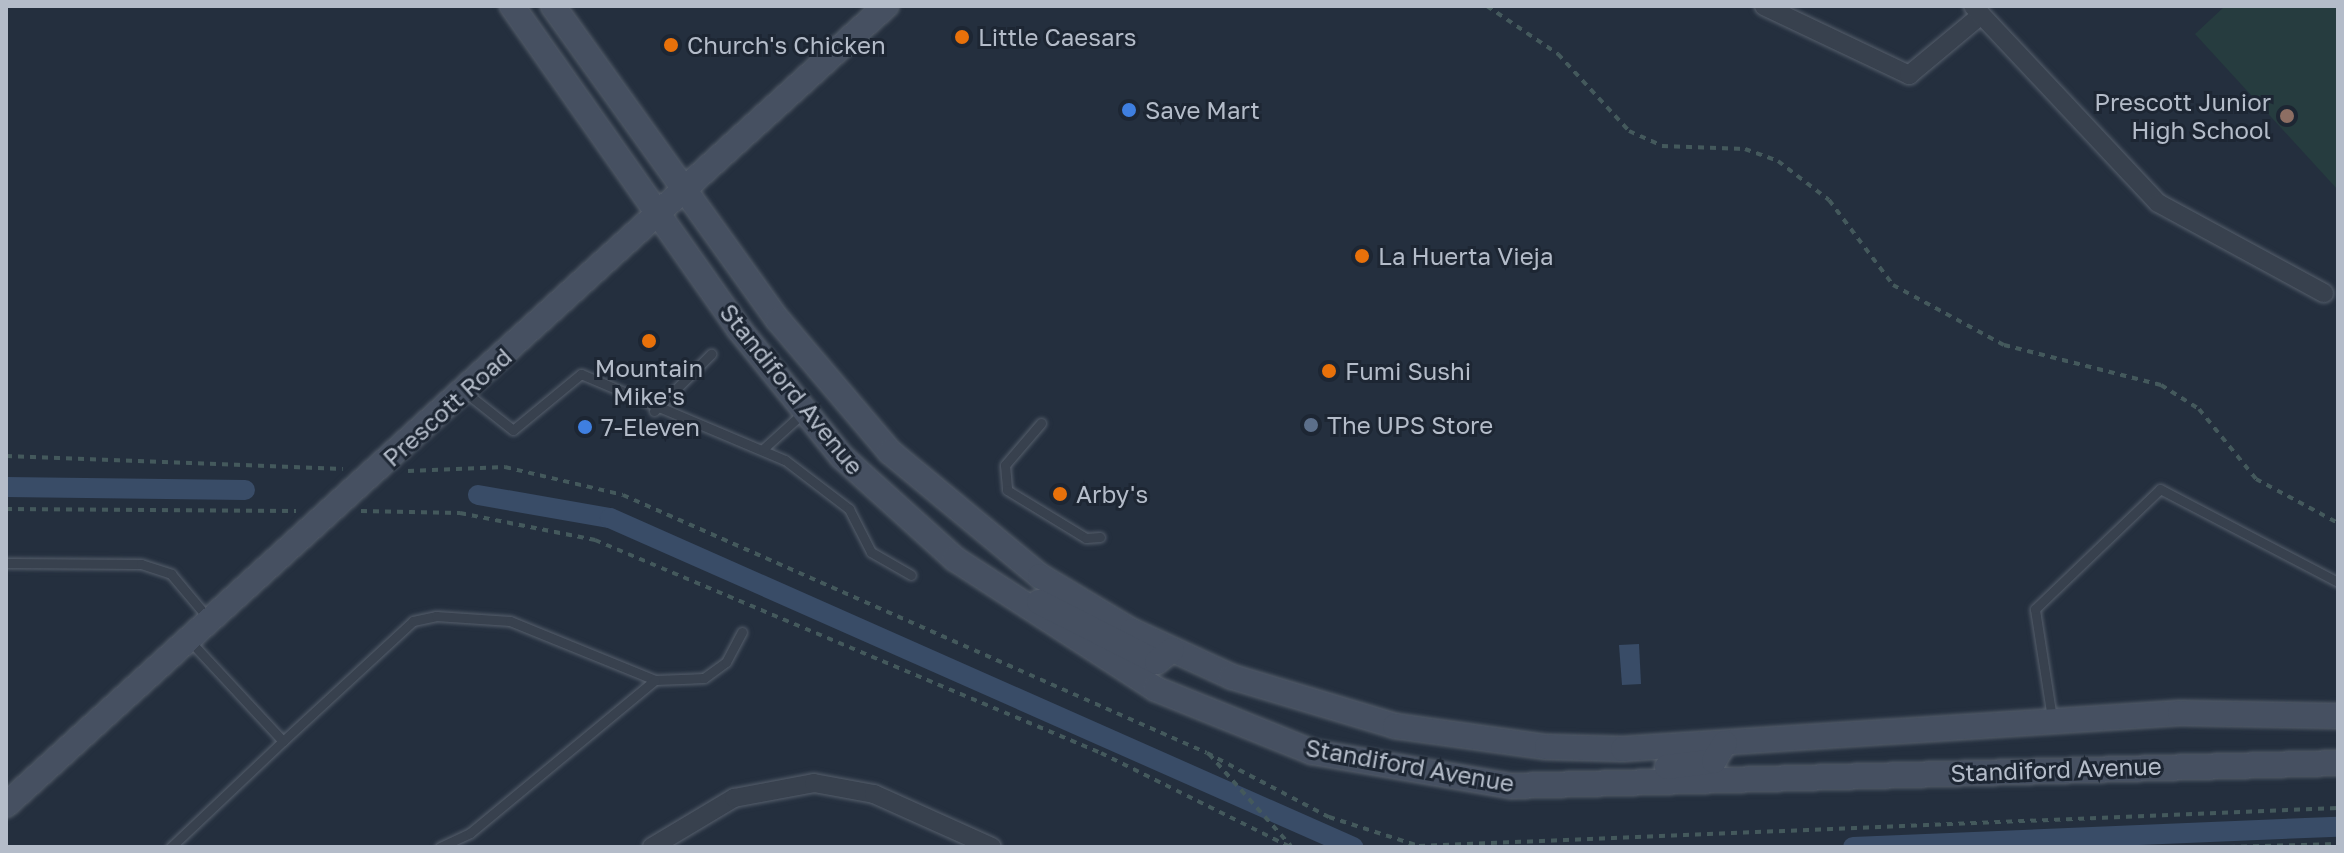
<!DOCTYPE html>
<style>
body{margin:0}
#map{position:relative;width:2344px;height:853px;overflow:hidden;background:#242f3e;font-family:"Golos Text",sans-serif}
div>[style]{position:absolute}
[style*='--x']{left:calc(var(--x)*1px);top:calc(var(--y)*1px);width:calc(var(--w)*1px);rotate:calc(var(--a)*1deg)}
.green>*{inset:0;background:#263c3f}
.water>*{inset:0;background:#394c67}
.canal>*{height:20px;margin:-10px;padding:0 10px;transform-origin:10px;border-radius:10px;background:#394c67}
.path>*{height:4px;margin-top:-2px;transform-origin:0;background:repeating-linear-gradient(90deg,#44595c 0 6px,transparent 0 12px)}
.roads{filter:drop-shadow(0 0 2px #565f6c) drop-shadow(0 0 2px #565f6c)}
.service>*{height:9px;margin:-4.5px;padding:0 4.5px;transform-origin:4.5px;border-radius:4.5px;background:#38414e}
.minor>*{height:18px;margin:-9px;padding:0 9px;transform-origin:9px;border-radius:9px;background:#38414e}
.secondary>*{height:24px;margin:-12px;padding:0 12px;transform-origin:12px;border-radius:12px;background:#465061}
.dots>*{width:22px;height:22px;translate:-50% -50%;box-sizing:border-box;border:4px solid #1d2633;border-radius:50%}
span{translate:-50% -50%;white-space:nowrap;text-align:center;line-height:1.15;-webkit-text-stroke:6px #1d2633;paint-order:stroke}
.poi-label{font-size:24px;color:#b4bcc9}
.left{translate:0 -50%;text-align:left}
.right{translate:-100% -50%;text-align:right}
.street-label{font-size:24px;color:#b4bcc9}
.frame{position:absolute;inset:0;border:8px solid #b4bcc9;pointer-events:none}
</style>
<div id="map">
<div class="green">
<i style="clip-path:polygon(2225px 6px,2338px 6px,2338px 190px,2195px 34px)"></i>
</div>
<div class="water">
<i style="clip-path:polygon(1639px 644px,1641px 684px,1622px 685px,1619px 645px)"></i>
</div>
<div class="canal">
<i style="--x:6;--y:487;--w:239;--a:0.7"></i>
<i style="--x:478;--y:495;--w:134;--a:9.9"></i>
<i style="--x:610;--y:518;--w:813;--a:23.88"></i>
<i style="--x:1853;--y:847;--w:485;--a:-2.4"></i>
</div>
<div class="path">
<i style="--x:1487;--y:6;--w:86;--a:34.1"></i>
<i style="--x:1558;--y:54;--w:105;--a:47.3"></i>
<i style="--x:1629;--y:131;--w:36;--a:24"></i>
<i style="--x:1662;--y:146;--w:83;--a:2.1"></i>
<i style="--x:1745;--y:149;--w:35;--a:20"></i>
<i style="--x:1778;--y:161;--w:64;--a:37.4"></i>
<i style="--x:1829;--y:200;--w:106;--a:53"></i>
<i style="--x:1893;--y:285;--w:126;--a:28.4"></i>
<i style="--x:2004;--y:345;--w:162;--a:14.3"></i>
<i style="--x:2161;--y:385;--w:45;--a:32.3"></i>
<i style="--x:2199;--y:409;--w:90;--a:50.8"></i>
<i style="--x:2256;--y:479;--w:93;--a:28.2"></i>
<i style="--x:6;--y:456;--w:337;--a:2.2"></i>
<i style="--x:408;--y:471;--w:97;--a:-2.4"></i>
<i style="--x:505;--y:467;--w:121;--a:13.3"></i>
<i style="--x:623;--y:495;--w:638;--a:23.83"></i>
<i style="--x:1207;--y:753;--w:138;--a:27.7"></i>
<i style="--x:1329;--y:817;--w:95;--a:17.9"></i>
<i style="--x:1419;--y:846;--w:920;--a:-2.37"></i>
<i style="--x:6;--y:509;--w:290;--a:0.4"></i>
<i style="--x:361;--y:511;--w:99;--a:1.2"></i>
<i style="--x:460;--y:513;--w:138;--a:11.3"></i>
<i style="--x:595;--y:540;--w:549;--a:22.83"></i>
<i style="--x:1101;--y:753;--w:211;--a:26.4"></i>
<i style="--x:1209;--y:754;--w:123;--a:48.3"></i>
<i style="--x:2229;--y:847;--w:109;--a:-1.6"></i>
</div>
<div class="roads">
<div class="service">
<i style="--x:465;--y:392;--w:61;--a:38.4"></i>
<i style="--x:513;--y:430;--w:88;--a:-39.5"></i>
<i style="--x:581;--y:374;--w:221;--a:22.9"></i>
<i style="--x:785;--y:460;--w:81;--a:37.4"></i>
<i style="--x:849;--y:509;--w:48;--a:62.9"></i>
<i style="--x:871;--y:552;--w:46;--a:29.9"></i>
<i style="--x:654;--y:411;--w:81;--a:-45"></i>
<i style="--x:1041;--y:423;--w:55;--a:130.6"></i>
<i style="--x:1005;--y:465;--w:25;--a:85"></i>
<i style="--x:1007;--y:490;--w:92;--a:31.3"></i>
<i style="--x:1086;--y:538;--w:14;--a:-4"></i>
<i style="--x:763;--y:449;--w:55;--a:-42.1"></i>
<i style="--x:6;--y:563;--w:135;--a:0.4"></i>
<i style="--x:141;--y:564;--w:32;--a:18"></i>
<i style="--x:171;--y:574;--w:57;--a:49.9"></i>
<i style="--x:189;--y:640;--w:138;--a:47.1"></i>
<i style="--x:283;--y:741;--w:177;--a:-42.7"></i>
<i style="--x:413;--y:621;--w:24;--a:-12"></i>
<i style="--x:436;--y:616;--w:74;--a:3.9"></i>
<i style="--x:510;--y:621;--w:157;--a:22.1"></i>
<i style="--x:655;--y:680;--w:49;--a:-2.3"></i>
<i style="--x:704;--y:678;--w:27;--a:-36"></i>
<i style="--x:726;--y:662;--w:34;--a:-62"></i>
<i style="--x:2052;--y:718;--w:110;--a:-98.9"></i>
<i style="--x:2035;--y:609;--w:173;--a:-43.8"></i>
<i style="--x:2160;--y:489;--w:201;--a:27.6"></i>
<i style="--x:171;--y:847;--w:154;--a:-43.4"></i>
<i style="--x:440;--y:847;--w:33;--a:-25"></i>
<i style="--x:470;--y:833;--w:240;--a:-39.6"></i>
</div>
<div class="minor">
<i style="--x:1764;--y:6;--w:161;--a:25.4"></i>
<i style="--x:1909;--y:75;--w:94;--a:-39.8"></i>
<i style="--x:1973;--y:6;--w:270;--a:46.8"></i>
<i style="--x:2158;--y:203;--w:189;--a:28.5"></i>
<i style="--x:652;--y:847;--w:96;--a:-30.9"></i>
<i style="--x:734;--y:798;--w:81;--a:-10.6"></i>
<i style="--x:814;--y:783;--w:61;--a:10.4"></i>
<i style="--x:874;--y:794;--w:129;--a:24.2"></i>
</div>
<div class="secondary">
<i style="--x:512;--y:6;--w:395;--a:54.9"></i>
<i style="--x:739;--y:329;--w:164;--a:51.2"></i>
<i style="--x:842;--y:457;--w:152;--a:42.1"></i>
<i style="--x:955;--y:559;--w:239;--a:32.9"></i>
<i style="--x:1156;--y:689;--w:168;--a:22"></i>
<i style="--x:1312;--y:752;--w:202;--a:9.7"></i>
<i style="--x:1511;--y:786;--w:827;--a:-1.59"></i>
<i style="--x:553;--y:6;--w:386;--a:54.4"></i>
<i style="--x:778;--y:320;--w:173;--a:49.7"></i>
<i style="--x:890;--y:452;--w:195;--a:39.6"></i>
<i style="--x:1040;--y:576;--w:107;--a:30.9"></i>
<i style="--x:1132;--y:631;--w:110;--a:24.7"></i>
<i style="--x:1232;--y:677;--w:170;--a:16.7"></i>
<i style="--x:1395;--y:726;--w:153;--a:7.9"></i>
<i style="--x:1547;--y:747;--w:76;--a:1.5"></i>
<i style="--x:1623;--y:749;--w:558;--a:-3.7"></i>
<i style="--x:2180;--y:713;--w:158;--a:1.1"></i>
<i style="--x:1039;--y:602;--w:132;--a:27"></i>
<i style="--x:1157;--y:662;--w:19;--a:-39"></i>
<i style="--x:1667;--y:767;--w:47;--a:-7.3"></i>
<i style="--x:1714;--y:761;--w:21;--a:-59"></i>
<i style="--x:6;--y:805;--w:1189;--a:-42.24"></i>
</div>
</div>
<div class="dots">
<i style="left:962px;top:37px;background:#e8710a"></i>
<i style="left:671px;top:45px;background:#e8710a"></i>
<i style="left:1129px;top:110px;background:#3f7fe0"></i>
<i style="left:2287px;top:116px;background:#8d6e63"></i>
<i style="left:1362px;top:256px;background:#e8710a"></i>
<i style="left:649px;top:341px;background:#e8710a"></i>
<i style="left:1329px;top:371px;background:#e8710a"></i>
<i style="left:1311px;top:425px;background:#5c6f8a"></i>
<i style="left:585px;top:427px;background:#3f7fe0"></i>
<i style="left:1060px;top:494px;background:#e8710a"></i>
</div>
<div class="poi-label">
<span class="left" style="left:978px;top:37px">Little Caesars</span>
<span class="left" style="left:687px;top:45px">Church's Chicken</span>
<span class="right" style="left:2271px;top:116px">Prescott Junior<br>High School</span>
<span class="left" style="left:1145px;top:110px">Save Mart</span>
<span class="left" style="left:1378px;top:256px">La Huerta Vieja</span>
<span style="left:649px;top:382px">Mountain<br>Mike's</span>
<span class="left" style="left:1345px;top:371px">Fumi Sushi</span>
<span class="left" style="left:1327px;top:425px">The UPS Store</span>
<span class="left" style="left:601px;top:427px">7-Eleven</span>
<span class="left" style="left:1076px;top:494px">Arby's</span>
</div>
<div class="street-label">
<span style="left:792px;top:389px;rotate:51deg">Standiford Avenue</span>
<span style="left:447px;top:407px;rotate:-42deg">Prescott Road</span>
<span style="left:1410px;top:765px;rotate:10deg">Standiford Avenue</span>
<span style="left:2056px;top:769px;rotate:-2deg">Standiford Avenue</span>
</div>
<div class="frame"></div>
</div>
